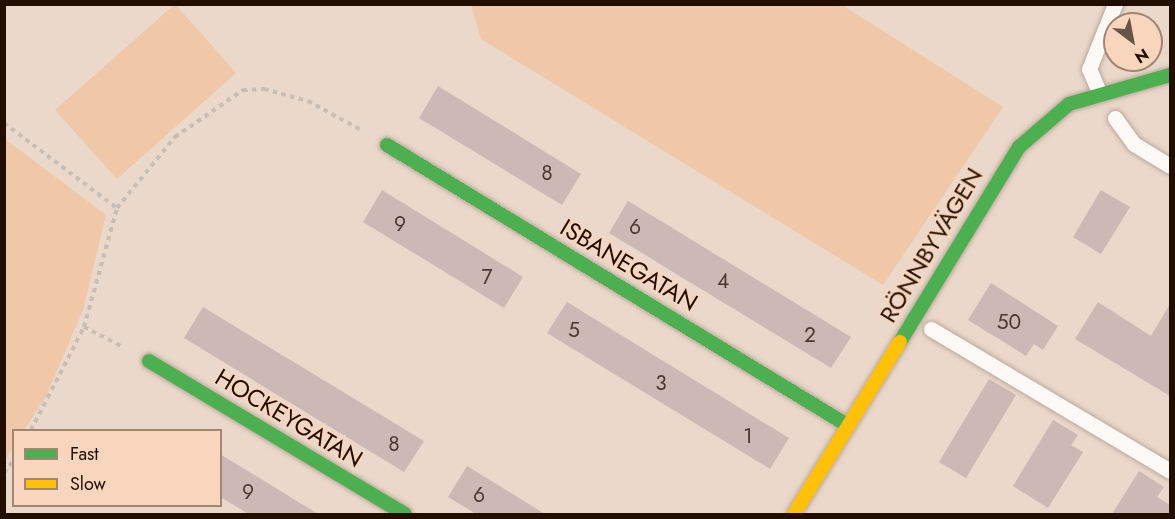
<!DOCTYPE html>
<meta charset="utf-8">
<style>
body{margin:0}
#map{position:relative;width:1175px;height:519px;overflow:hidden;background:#ead8ca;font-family:Jost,sans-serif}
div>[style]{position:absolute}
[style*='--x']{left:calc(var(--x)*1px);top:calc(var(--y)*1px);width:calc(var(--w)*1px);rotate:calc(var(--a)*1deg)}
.green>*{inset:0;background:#f0c7a7}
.building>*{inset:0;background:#ccb8b5}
.path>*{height:4px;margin-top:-2px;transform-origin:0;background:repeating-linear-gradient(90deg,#c6beb9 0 4.5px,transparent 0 9px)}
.roads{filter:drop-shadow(0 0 2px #baa89a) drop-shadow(0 0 2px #baa89a)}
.lane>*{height:15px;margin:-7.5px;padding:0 7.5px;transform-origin:7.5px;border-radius:7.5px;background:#fcf9f7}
.fast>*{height:14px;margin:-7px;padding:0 7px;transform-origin:7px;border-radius:7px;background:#4caf50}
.slow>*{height:14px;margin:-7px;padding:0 7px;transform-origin:7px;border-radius:7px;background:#ffc107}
span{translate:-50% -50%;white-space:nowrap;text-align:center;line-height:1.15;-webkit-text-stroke:4.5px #f7d6bd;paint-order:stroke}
.number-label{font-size:21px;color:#4c382e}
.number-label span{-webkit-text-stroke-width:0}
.street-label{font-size:24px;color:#210e01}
.frame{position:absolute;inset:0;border:6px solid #210e01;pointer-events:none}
.legend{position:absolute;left:12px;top:429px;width:210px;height:78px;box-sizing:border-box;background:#f7d6bd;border:2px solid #a18672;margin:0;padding:8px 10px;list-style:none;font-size:18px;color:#210e01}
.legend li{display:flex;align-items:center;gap:12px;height:30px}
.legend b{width:30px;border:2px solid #a18672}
.north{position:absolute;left:1103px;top:12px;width:60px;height:60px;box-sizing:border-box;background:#f7d6bd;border:2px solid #a18672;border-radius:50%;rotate:148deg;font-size:16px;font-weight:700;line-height:24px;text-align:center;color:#210e01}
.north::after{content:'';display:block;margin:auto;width:21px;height:27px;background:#675547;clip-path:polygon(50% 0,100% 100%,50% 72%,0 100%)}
</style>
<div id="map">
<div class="green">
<i style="clip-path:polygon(175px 4px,236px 73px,117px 179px,55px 110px)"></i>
<i style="clip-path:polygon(471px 5px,842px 5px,1003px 107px,883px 285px,481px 39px)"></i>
<i style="clip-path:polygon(5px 139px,106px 215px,83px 310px,45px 398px,24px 430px,14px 430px,13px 447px,5px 461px)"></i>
</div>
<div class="building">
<i style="clip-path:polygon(438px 86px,581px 174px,562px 205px,419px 118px)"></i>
<i style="clip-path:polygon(382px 190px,523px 277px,504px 308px,363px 222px)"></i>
<i style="clip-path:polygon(1101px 190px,1130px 207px,1101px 254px,1073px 237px)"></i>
<i style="clip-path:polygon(628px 201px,851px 337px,831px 368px,609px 233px)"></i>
<i style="clip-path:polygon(991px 283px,1058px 326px,1043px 350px,1034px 344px,1026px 356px,968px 320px)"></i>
<i style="clip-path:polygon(567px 302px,789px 438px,770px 469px,547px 333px)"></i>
<i style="clip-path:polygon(1098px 302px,1151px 336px,1170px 304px,1170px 396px,1075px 339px)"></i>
<i style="clip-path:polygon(203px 307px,424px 441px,404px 472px,184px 338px)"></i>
<i style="clip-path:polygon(989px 379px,1016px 395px,966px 478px,939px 462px)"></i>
<i style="clip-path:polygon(1053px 420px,1078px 435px,1071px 445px,1083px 452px,1048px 508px,1013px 486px)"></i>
<i style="clip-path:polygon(220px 454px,318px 514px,249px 514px,220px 497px)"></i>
<i style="clip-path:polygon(467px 466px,545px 514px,476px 514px,448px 497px)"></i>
<i style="clip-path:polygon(1139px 471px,1164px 487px,1157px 497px,1170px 505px,1170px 514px,1112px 514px)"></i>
</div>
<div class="path">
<i style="--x:4;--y:123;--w:141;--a:37"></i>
<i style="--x:84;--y:327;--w:44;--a:27.1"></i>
<i style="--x:31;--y:430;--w:116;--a:-62.8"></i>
<i style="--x:84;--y:327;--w:123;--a:-74.5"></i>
<i style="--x:117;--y:208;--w:92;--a:-50.8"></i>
<i style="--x:175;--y:137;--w:83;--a:-34.7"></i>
<i style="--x:243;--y:90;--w:21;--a:-3"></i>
<i style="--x:264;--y:89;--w:46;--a:15.3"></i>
<i style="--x:308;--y:101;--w:60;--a:28.7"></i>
<i style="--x:4;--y:473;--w:17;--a:-54"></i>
</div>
<div class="roads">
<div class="lane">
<i style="--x:1099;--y:92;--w:25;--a:-113"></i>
<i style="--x:1089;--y:69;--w:70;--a:-68.2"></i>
<i style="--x:1115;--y:118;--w:32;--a:54"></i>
<i style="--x:1134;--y:144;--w:42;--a:31.4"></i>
<i style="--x:931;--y:329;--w:278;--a:30.7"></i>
</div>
<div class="fast">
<i style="--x:387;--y:145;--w:539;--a:31.33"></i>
<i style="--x:900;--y:342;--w:228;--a:-58.6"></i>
<i style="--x:1019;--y:147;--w:66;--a:-40.7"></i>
<i style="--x:1069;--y:104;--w:105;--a:-16"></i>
<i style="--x:149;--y:361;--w:298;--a:30.9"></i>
</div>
<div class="slow">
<i style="--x:794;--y:514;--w:202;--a:-58.4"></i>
</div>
</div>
<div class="number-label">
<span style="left:547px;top:173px">8</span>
<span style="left:400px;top:224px">9</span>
<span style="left:635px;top:227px">6</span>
<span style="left:487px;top:277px">7</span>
<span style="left:723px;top:281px">4</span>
<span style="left:1009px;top:322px">50</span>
<span style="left:574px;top:330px">5</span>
<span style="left:810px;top:335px">2</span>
<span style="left:661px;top:383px">3</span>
<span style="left:748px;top:436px">1</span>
<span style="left:394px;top:444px">8</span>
<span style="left:248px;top:492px">9</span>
<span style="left:479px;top:495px">6</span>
</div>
<div class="street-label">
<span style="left:931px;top:245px;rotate:-59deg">RÖNNBYVÄGEN</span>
<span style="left:629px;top:265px;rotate:31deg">ISBANEGATAN</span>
<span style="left:289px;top:418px;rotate:31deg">HOCKEYGATAN</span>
</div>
<div class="frame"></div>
<ul class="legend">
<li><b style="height:8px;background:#4caf50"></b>Fast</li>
<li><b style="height:8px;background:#ffc107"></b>Slow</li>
</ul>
<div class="north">N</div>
</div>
